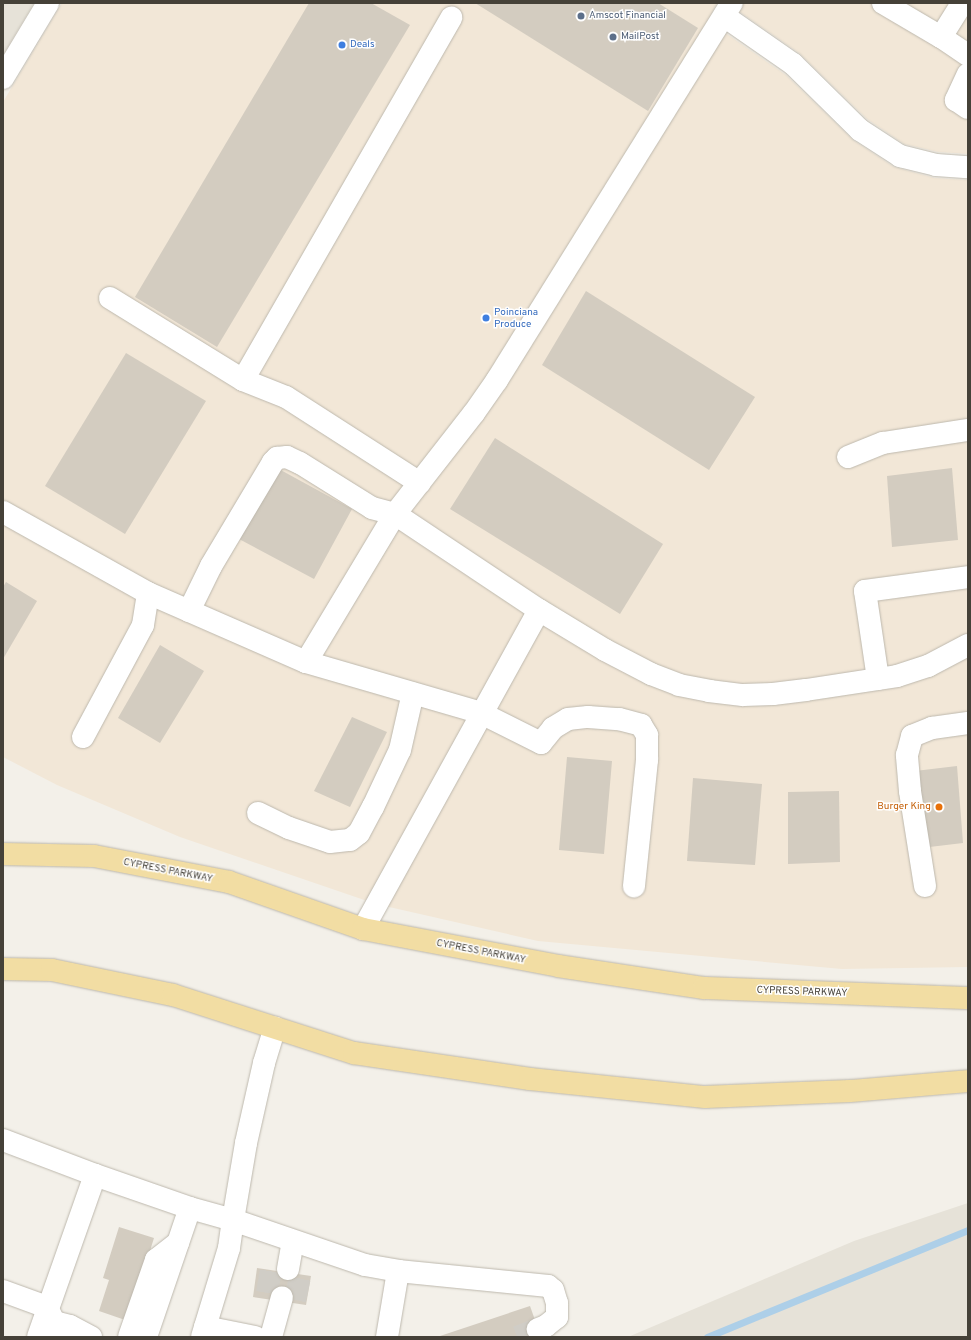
<!DOCTYPE html>
<style>
body{margin:0}
#map{position:relative;width:971px;height:1340px;overflow:hidden;background:#f3f0e9;font-family:Overpass,sans-serif}
div>[style]{position:absolute}
[style*='--x']{left:calc(var(--x)*1px);top:calc(var(--y)*1px);width:calc(var(--w)*1px);rotate:calc(var(--a)*1deg)}
.residential>*{inset:0;background:#e6e2d8}
.commercial>*{inset:0;background:#f2e7d7}
.stream>*{height:7px;margin:-3.5px;padding:0 3.5px;transform-origin:3.5px;border-radius:3.5px;background:#adcfe8}
.building>*{inset:0;background:#d3ccc0}
.minor-tunnel>*{height:22px;margin-top:-11px;transform-origin:0;background:repeating-linear-gradient(90deg,#d0cdc6 0 22px,transparent 0 33px)}
.roads{filter:drop-shadow(0 0 1px #bdb8ad) drop-shadow(0 0 1px #bdb8ad)}
.minor>*{height:22px;margin:-11px;padding:0 11px;transform-origin:11px;border-radius:11px;background:#fff}
.major>*{height:22px;margin:-11px;padding:0 11px;transform-origin:11px;border-radius:11px;background:#f2dda3}
.dots>*{width:11px;height:11px;translate:-50% -50%;box-sizing:border-box;border:2px solid #fff;border-radius:50%}
span{translate:-50% -50%;white-space:nowrap;text-align:center;line-height:1.15;-webkit-text-stroke:3px #fff;paint-order:stroke}
.service-label{font-size:10px;color:#4e5e75}
.left{translate:0 -50%;text-align:left}
.shop-label{font-size:10px;color:#366cbe}
.food-label{font-size:10px;color:#c56008}
.right{translate:-100% -50%;text-align:right}
.street-label{font-size:10px;color:#454138}
.frame{position:absolute;inset:0;border:4px solid #454138;pointer-events:none}
</style>
<div id="map">
<div class="residential">
<i style="clip-path:polygon(3px 3px,34px 3px,3px 55px)"></i>
<i style="clip-path:polygon(968px 1203px,968px 1337px,628px 1337px,854px 1241px)"></i>
</div>
<div class="commercial">
<i style="clip-path:polygon(62px 3px,717px 3px,708px 21px,786px 75px,853px 140px,894px 167px,935px 178px,968px 180px,968px 967px,842px 969px,538px 941px,376px 904px,180px 837px,57px 785px,3px 757px,3px 102px)"></i>
<i style="clip-path:polygon(727px 3px,968px 3px,968px 154px,938px 152px,904px 144px,867px 119px,799px 53px)"></i>
</div>
<div class="stream">
<i style="--x:707;--y:1337;--w:282;--a:-22.3"></i>
</div>
<div class="building">
<i style="clip-path:polygon(309px 3px,371px 3px,410px 25px,217px 347px,135px 297px)"></i>
<i style="clip-path:polygon(475px 3px,658px 3px,698px 28px,648px 111px)"></i>
<i style="clip-path:polygon(586px 291px,755px 397px,709px 470px,542px 365px)"></i>
<i style="clip-path:polygon(126px 353px,206px 401px,125px 534px,45px 486px)"></i>
<i style="clip-path:polygon(495px 438px,663px 544px,620px 614px,450px 509px)"></i>
<i style="clip-path:polygon(277px 468px,352px 509px,314px 579px,239px 539px)"></i>
<i style="clip-path:polygon(952px 468px,958px 540px,892px 547px,887px 476px)"></i>
<i style="clip-path:polygon(6px 582px,37px 601px,3px 659px,3px 587px)"></i>
<i style="clip-path:polygon(160px 645px,204px 671px,160px 743px,118px 718px)"></i>
<i style="clip-path:polygon(352px 717px,387px 732px,350px 807px,314px 791px)"></i>
<i style="clip-path:polygon(567px 757px,612px 761px,604px 854px,559px 850px)"></i>
<i style="clip-path:polygon(957px 766px,963px 843px,921px 848px,915px 771px)"></i>
<i style="clip-path:polygon(693px 778px,762px 784px,755px 865px,687px 861px)"></i>
<i style="clip-path:polygon(839px 791px,840px 862px,788px 864px,788px 792px)"></i>
<i style="clip-path:polygon(119px 1227px,154px 1238px,128px 1321px,99px 1311px,109px 1280px,103px 1278px)"></i>
<i style="clip-path:polygon(257px 1268px,311px 1276px,306px 1305px,253px 1297px)"></i>
<i style="clip-path:polygon(530px 1306px,541px 1337px,437px 1337px)"></i>
</div>
<div class="minor-tunnel">
<i style="--x:267;--y:1293;--w:27;--a:-80"></i>
<i style="--x:295;--y:1300;--w:29;--a:-78"></i>
<i style="--x:517;--y:1337;--w:22;--a:-21"></i>
</div>
<div class="roads">
<div class="minor">
<i style="--x:883;--y:3;--w:67;--a:30.4"></i>
<i style="--x:941;--y:37;--w:40;--a:-58"></i>
<i style="--x:724;--y:16;--w:84;--a:34.8"></i>
<i style="--x:793;--y:64;--w:94;--a:44.6"></i>
<i style="--x:860;--y:130;--w:48;--a:33"></i>
<i style="--x:900;--y:156;--w:37;--a:14"></i>
<i style="--x:936;--y:165;--w:32;--a:4"></i>
<i style="--x:941;--y:37;--w:32;--a:34"></i>
<i style="--x:968;--y:74;--w:29;--a:115"></i>
<i style="--x:956;--y:100;--w:14;--a:34"></i>
<i style="--x:3;--y:78;--w:87;--a:-59"></i>
<i style="--x:110;--y:298;--w:156;--a:31.7"></i>
<i style="--x:243;--y:380;--w:46;--a:21.6"></i>
<i style="--x:286;--y:397;--w:159;--a:32.7"></i>
<i style="--x:243;--y:380;--w:418;--a:-60.1"></i>
<i style="--x:848;--y:457;--w:38;--a:-22"></i>
<i style="--x:883;--y:443;--w:86;--a:-8.7"></i>
<i style="--x:3;--y:512;--w:166;--a:29.2"></i>
<i style="--x:148;--y:593;--w:172;--a:23.6"></i>
<i style="--x:306;--y:662;--w:173;--a:-59"></i>
<i style="--x:395;--y:514;--w:128;--a:-52"></i>
<i style="--x:474;--y:413;--w:40;--a:-55.1"></i>
<i style="--x:497;--y:380;--w:444;--a:-58.1"></i>
<i style="--x:189;--y:611;--w:50;--a:-63.9"></i>
<i style="--x:211;--y:566;--w:121;--a:-59.2"></i>
<i style="--x:273;--y:462;--w:6;--a:-45"></i>
<i style="--x:277;--y:458;--w:10;--a:-6"></i>
<i style="--x:287;--y:457;--w:14;--a:25"></i>
<i style="--x:300;--y:463;--w:85;--a:32"></i>
<i style="--x:372;--y:508;--w:24;--a:15"></i>
<i style="--x:395;--y:514;--w:173;--a:33.7"></i>
<i style="--x:539;--y:610;--w:77;--a:31.2"></i>
<i style="--x:605;--y:650;--w:52;--a:27.6"></i>
<i style="--x:651;--y:674;--w:30;--a:21"></i>
<i style="--x:679;--y:685;--w:31;--a:11"></i>
<i style="--x:709;--y:691;--w:34;--a:7"></i>
<i style="--x:743;--y:695;--w:30;--a:-2"></i>
<i style="--x:773;--y:694;--w:33;--a:-7"></i>
<i style="--x:806;--y:690;--w:92;--a:-8.7"></i>
<i style="--x:897;--y:676;--w:33;--a:-18"></i>
<i style="--x:928;--y:666;--w:45;--a:-27.7"></i>
<i style="--x:306;--y:662;--w:182;--a:16.2"></i>
<i style="--x:481;--y:713;--w:67;--a:26.6"></i>
<i style="--x:541;--y:743;--w:19;--a:-51"></i>
<i style="--x:553;--y:728;--w:17;--a:-31"></i>
<i style="--x:568;--y:719;--w:20;--a:-6"></i>
<i style="--x:588;--y:717;--w:31;--a:4"></i>
<i style="--x:619;--y:719;--w:23;--a:15"></i>
<i style="--x:641;--y:725;--w:12;--a:59"></i>
<i style="--x:647;--y:735;--w:25;--a:90"></i>
<i style="--x:647;--y:760;--w:127;--a:95.9"></i>
<i style="--x:878;--y:679;--w:89;--a:-98.4"></i>
<i style="--x:865;--y:591;--w:104;--a:-7.7"></i>
<i style="--x:83;--y:737;--w:127;--a:-61.8"></i>
<i style="--x:143;--y:625;--w:32;--a:-81"></i>
<i style="--x:258;--y:813;--w:34;--a:26"></i>
<i style="--x:289;--y:828;--w:43;--a:18.9"></i>
<i style="--x:330;--y:842;--w:20;--a:-6"></i>
<i style="--x:350;--y:840;--w:11;--a:-38"></i>
<i style="--x:359;--y:833;--w:30;--a:-62"></i>
<i style="--x:373;--y:807;--w:63;--a:-64.7"></i>
<i style="--x:400;--y:750;--w:58;--a:-77.2"></i>
<i style="--x:925;--y:886;--w:96;--a:-99"></i>
<i style="--x:910;--y:791;--w:36;--a:-95"></i>
<i style="--x:907;--y:755;--w:20;--a:-75"></i>
<i style="--x:912;--y:736;--w:22;--a:-22"></i>
<i style="--x:932;--y:728;--w:36;--a:-8"></i>
<i style="--x:363;--y:929;--w:364;--a:-61.1"></i>
<i style="--x:3;--y:1140;--w:98;--a:20.8"></i>
<i style="--x:95;--y:1175;--w:101;--a:19.2"></i>
<i style="--x:190;--y:1208;--w:45;--a:15.6"></i>
<i style="--x:233;--y:1220;--w:78;--a:-80.4"></i>
<i style="--x:246;--y:1143;--w:82;--a:-77.3"></i>
<i style="--x:264;--y:1063;--w:37;--a:-73"></i>
<i style="--x:288;--y:1269;--w:28;--a:-80"></i>
<i style="--x:3;--y:1291;--w:47;--a:20"></i>
<i style="--x:47;--y:1307;--w:17;--a:65"></i>
<i style="--x:54;--y:1322;--w:15;--a:79"></i>
<i style="--x:54;--y:1322;--w:16;--a:14"></i>
<i style="--x:70;--y:1326;--w:24;--a:28"></i>
<i style="--x:205;--y:1327;--w:51;--a:11.3"></i>
<i style="--x:38;--y:1337;--w:172;--a:-70.6"></i>
<i style="--x:129;--y:1337;--w:82;--a:-70.7"></i>
<i style="--x:156;--y:1260;--w:28;--a:-38"></i>
<i style="--x:146;--y:1337;--w:136;--a:-71.2"></i>
<i style="--x:202;--y:1337;--w:93;--a:-73.1"></i>
<i style="--x:229;--y:1248;--w:28;--a:-82"></i>
<i style="--x:233;--y:1220;--w:139;--a:18.8"></i>
<i style="--x:365;--y:1265;--w:34;--a:10"></i>
<i style="--x:398;--y:1271;--w:151;--a:5.7"></i>
<i style="--x:548;--y:1286;--w:6;--a:39"></i>
<i style="--x:553;--y:1290;--w:14;--a:73"></i>
<i style="--x:557;--y:1303;--w:14;--a:90"></i>
<i style="--x:557;--y:1317;--w:14;--a:141"></i>
<i style="--x:546;--y:1326;--w:9;--a:159"></i>
<i style="--x:271;--y:1337;--w:41;--a:-74.6"></i>
<i style="--x:387;--y:1337;--w:67;--a:-80.5"></i>
</div>
<div class="major">
<i style="--x:3;--y:854;--w:91;--a:1.3"></i>
<i style="--x:94;--y:856;--w:137;--a:10.9"></i>
<i style="--x:229;--y:882;--w:142;--a:19.3"></i>
<i style="--x:363;--y:929;--w:198;--a:10.7"></i>
<i style="--x:558;--y:966;--w:148;--a:8.6"></i>
<i style="--x:704;--y:988;--w:264;--a:2.2"></i>
<i style="--x:3;--y:969;--w:49;--a:1.2"></i>
<i style="--x:52;--y:970;--w:124;--a:11.7"></i>
<i style="--x:173;--y:995;--w:190;--a:17.8"></i>
<i style="--x:354;--y:1053;--w:178;--a:8.4"></i>
<i style="--x:530;--y:1079;--w:176;--a:5.9"></i>
<i style="--x:705;--y:1097;--w:145;--a:-2.4"></i>
<i style="--x:850;--y:1091;--w:118;--a:-4.8"></i>
</div>
</div>
<div class="dots">
<i style="left:581px;top:16px;background:#5c6f8a"></i>
<i style="left:613px;top:37px;background:#5c6f8a"></i>
<i style="left:342px;top:45px;background:#3f7fe0"></i>
<i style="left:486px;top:318px;background:#3f7fe0"></i>
<i style="left:939px;top:807px;background:#e8710a"></i>
</div>
<div class="service-label">
<span class="left" style="left:589px;top:16px">Amscot Financial</span>
<span class="left" style="left:621px;top:37px">MailPost</span>
</div>
<div class="shop-label">
<span class="left" style="left:350px;top:45px">Deals</span>
<span class="left" style="left:494px;top:318px">Poinciana<br>Produce</span>
</div>
<div class="food-label">
<span class="right" style="left:931px;top:807px">Burger King</span>
</div>
<div class="street-label">
<span style="left:168px;top:871px;rotate:11deg">CYPRESS PARKWAY</span>
<span style="left:481px;top:952px;rotate:11deg">CYPRESS PARKWAY</span>
<span style="left:802px;top:992px;rotate:2deg">CYPRESS PARKWAY</span>
</div>
<div class="frame"></div>
</div>
